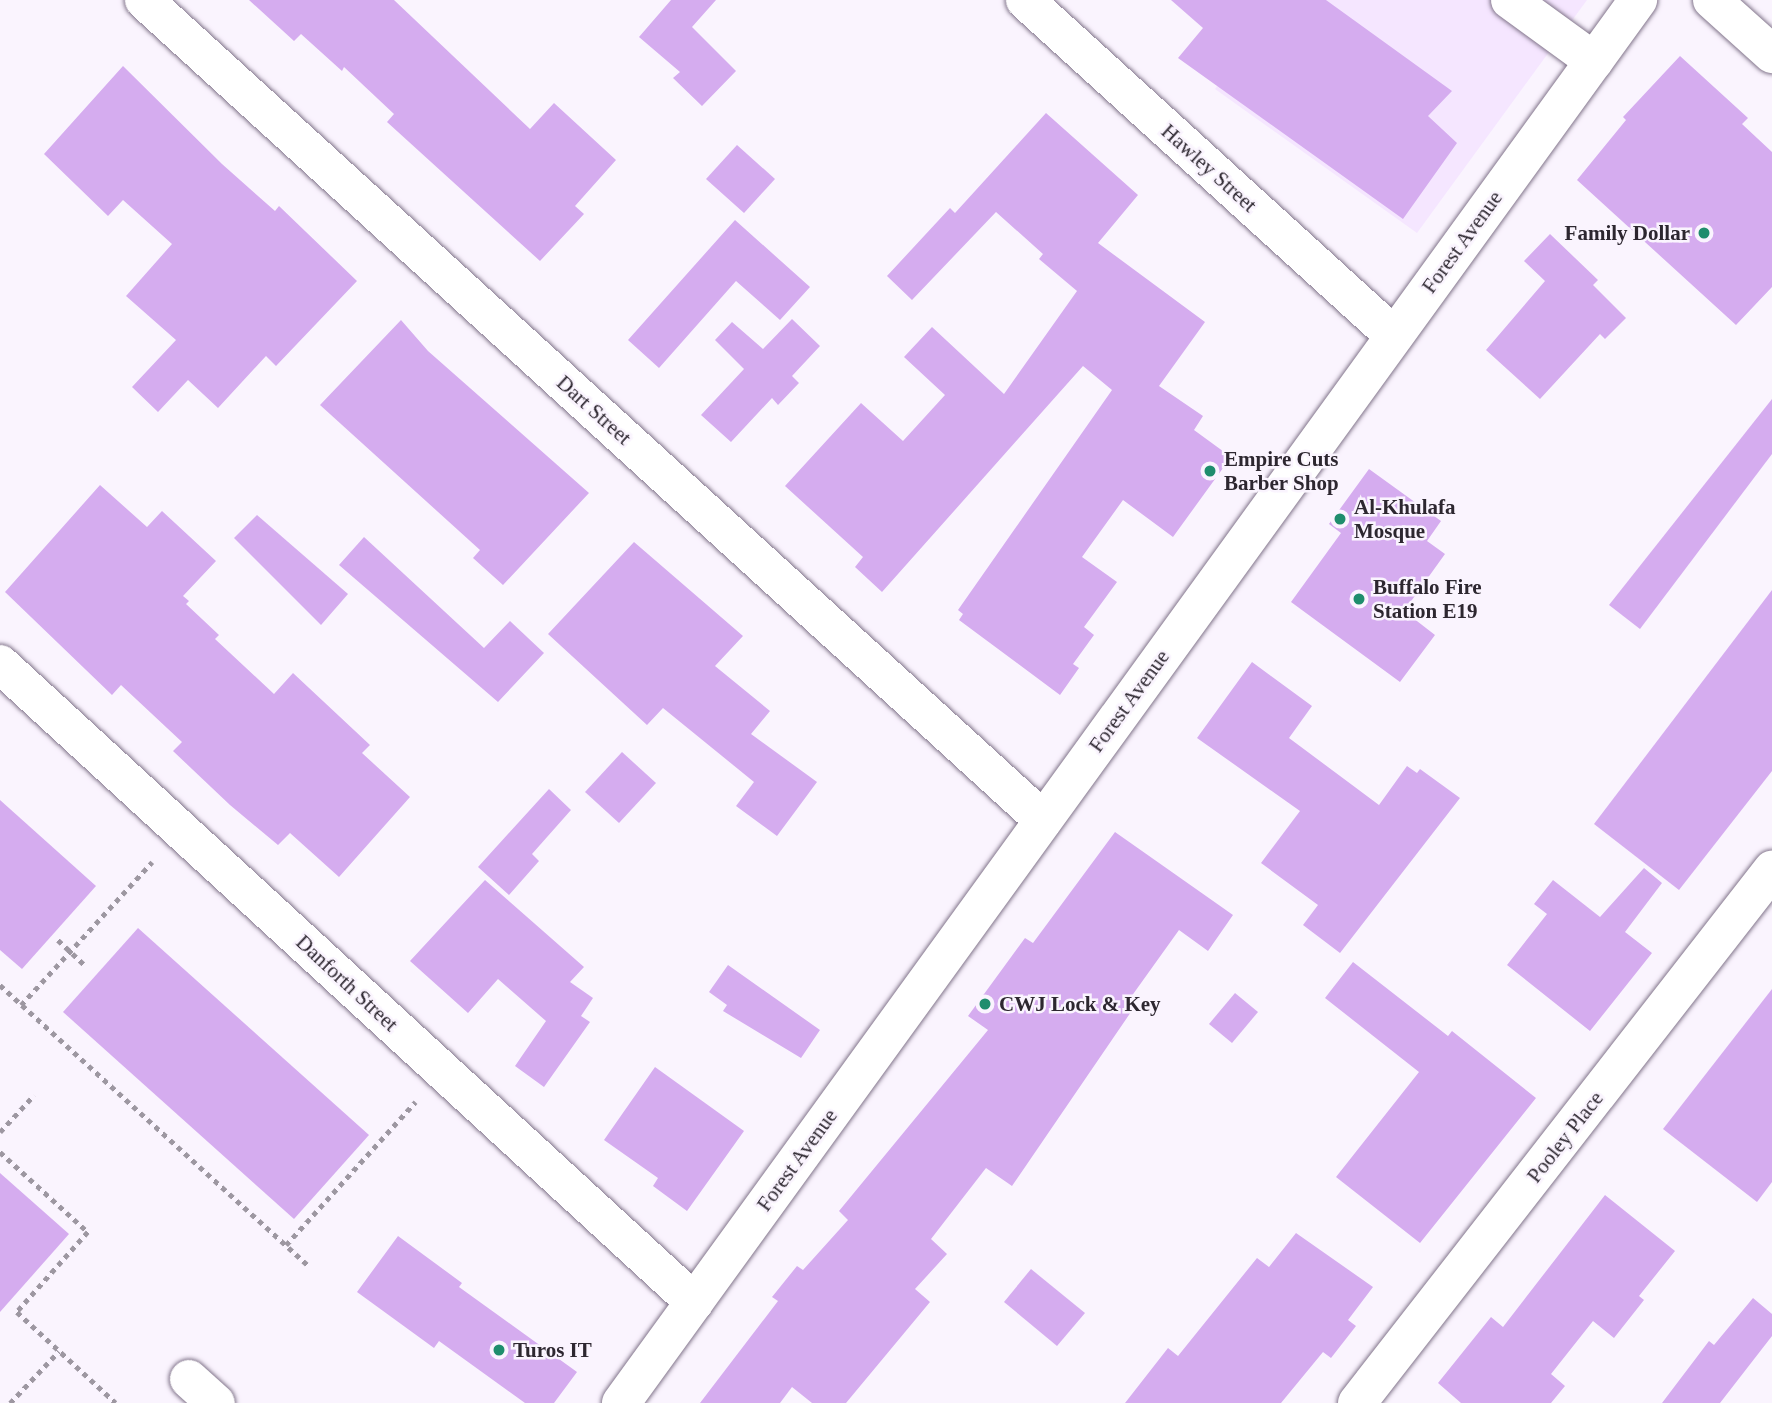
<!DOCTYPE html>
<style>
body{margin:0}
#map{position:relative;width:1772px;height:1403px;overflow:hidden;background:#faf4fe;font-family:Georgia,serif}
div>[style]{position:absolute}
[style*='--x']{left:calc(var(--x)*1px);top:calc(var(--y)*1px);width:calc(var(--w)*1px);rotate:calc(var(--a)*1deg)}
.built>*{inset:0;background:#f5e6ff}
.building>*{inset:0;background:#d5acef}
.path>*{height:4.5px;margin-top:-2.25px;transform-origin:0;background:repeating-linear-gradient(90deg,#9d97a1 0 5px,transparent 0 10px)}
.roads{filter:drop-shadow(0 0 2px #82758b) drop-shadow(0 0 2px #82758b)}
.minor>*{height:38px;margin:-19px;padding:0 19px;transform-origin:19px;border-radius:19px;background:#fff}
.dots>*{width:19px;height:19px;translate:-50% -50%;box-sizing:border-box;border:4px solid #faf4fe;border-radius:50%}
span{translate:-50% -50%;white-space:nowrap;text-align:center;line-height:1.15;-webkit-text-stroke:5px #faf4fe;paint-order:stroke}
.street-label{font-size:21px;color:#2d2730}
.poi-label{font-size:21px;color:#2d2730;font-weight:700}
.right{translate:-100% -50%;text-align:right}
.left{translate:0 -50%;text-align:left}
</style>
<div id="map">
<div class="built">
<i style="clip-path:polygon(1283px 0,1587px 0,1417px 233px,1215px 89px)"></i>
</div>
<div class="building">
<i style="clip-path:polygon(249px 0,394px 0,530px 129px,554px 103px,616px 160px,575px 206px,584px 214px,540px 261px,387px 122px,394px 114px,344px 67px,342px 71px,301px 34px,294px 41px)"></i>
<i style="clip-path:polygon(671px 0,716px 0,692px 27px,736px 71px,702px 106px,673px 78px,680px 72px,639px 37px)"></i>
<i style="clip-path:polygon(1171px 0,1326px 0,1452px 91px,1428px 116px,1457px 143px,1403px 219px,1178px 58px,1203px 28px)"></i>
<i style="clip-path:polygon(1680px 56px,1748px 118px,1742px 124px,1772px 152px,1772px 287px,1736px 325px,1577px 180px,1626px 120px,1623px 117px)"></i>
<i style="clip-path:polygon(123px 66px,222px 164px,275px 211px,279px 206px,357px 281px,276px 366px,266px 356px,218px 408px,188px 380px,158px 412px,132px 387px,176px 340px,126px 296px,172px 244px,123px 200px,108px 216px,44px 154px)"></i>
<i style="clip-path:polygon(1046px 113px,1138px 195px,1098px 243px,1205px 322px,1159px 386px,1203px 416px,1194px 430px,1231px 457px,1173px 537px,1123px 500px,1082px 557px,1117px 582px,1084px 627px,1094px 635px,1073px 664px,1079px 668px,1060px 695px,959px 620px,963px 614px,958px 610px,1112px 390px,1083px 366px,882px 592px,855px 567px,863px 557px,785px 486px,861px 403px,903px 441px,945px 395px,904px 357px,932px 327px,1004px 394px,1077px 291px,1039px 259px,1043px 254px,996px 212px,912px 300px,887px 276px,950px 208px,955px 213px)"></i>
<i style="clip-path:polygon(737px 145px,775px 179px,744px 213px,706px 179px)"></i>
<i style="clip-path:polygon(735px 220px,810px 287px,780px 320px,736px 281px,659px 368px,628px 340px)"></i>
<i style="clip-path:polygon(1550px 234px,1598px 280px,1593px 285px,1626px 318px,1605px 339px,1600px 334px,1540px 399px,1486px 350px,1545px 281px,1524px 261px)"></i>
<i style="clip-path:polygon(792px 319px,820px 346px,792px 376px,799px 383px,778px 405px,772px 398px,731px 442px,701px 415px,744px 369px,715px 340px,732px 322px,763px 349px)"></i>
<i style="clip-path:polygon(401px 320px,428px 351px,589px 493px,503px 585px,473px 558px,480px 550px,320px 405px)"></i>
<i style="clip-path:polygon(1772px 399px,1772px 454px,1640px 629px,1609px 605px)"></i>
<i style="clip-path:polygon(1369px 469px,1441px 521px,1427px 541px,1445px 554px,1404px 611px,1435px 635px,1400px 682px,1291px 602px,1341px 533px,1329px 524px)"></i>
<i style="clip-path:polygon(100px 485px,147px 527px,162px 511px,216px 561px,183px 596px,189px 601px,186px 604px,219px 635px,215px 639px,274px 694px,293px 673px,370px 745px,362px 753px,410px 797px,339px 877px,290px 833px,278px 845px,230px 805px,173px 751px,182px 742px,167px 728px,121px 685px,112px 695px,5px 592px)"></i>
<i style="clip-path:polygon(257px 515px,348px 594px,321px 625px,234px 538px)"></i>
<i style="clip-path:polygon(364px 537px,484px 648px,510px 621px,544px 653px,498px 702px,339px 565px)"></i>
<i style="clip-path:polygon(634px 542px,743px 636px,715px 666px,770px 711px,751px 734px,817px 782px,777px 836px,736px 806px,754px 782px,663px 708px,647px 725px,548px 634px)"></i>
<i style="clip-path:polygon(1772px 590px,1772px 771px,1679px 890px,1594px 824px)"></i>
<i style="clip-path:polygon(1252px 662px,1312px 706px,1289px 738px,1379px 805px,1407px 766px,1417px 773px,1420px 769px,1460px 798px,1340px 953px,1303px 925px,1318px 905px,1261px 863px,1300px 811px,1197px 738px)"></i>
<i style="clip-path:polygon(622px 752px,656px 783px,619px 823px,585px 792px)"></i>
<i style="clip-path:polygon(549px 789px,571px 810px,532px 854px,539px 861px,509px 895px,478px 867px)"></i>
<i style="clip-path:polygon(0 800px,96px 886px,22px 969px,0 950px)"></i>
<i style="clip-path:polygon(1115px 832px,1233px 915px,1208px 951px,1179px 930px,1126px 1004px,1133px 1009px,1012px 1186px,986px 1168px,931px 1239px,947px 1254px,915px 1289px,930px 1302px,846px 1403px,812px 1403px,792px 1387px,780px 1403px,700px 1403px,778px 1301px,772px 1297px,797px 1266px,803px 1270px,848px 1220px,839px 1211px,988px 1030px,968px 1016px,1025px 938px,1033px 943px)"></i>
<i style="clip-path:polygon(1644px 868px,1662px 883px,1625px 932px,1652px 953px,1590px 1031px,1507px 965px,1547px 914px,1534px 904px,1553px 880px,1600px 917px)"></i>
<i style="clip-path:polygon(485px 880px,584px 967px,570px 982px,593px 998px,581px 1016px,590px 1022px,544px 1087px,515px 1066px,546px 1021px,498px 979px,468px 1013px,410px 961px)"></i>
<i style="clip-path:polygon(138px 928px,369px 1135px,294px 1219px,63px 1012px)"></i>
<i style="clip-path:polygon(1353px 962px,1448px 1036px,1452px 1031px,1536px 1098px,1420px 1243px,1336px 1177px,1419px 1072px,1325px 998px)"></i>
<i style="clip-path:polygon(728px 965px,820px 1030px,801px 1058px,723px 1011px,727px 1005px,709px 992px)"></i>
<i style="clip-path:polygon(1772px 989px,1772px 1182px,1757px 1202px,1663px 1129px)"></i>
<i style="clip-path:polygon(1235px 993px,1258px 1012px,1232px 1043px,1209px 1024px)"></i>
<i style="clip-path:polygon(655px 1067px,744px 1131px,687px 1211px,653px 1186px,658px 1178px,604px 1140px)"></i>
<i style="clip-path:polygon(0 1173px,69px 1234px,0 1312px)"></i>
<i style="clip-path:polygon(1605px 1195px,1675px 1251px,1639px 1296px,1644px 1300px,1614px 1338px,1593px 1321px,1551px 1374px,1565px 1386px,1551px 1403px,1461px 1403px,1438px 1383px,1491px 1317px,1503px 1327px)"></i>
<i style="clip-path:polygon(1296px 1233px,1373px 1287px,1348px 1320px,1356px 1326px,1331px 1358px,1323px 1352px,1281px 1403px,1125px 1403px,1168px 1348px,1178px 1356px,1257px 1258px,1269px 1267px)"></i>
<i style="clip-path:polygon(398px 1236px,462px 1283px,459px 1287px,577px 1372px,554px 1403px,525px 1403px,439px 1341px,434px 1348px,357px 1292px)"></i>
<i style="clip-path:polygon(1031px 1269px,1085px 1313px,1057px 1346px,1004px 1302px)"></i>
<i style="clip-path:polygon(1753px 1298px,1772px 1314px,1772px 1336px,1720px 1403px,1662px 1403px,1709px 1341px,1714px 1345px)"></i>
</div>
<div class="path">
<i style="--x:58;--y:940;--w:35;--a:43"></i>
<i style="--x:0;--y:985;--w:416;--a:42.3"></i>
<i style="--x:21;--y:1005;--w:194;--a:-47.5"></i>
<i style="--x:0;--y:1132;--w:50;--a:-47.4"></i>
<i style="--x:0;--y:1152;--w:119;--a:42.3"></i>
<i style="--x:88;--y:1232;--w:107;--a:131.6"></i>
<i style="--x:17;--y:1312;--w:134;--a:42.6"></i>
<i style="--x:286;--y:1245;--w:193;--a:-47.9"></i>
<i style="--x:10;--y:1403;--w:71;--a:-46.7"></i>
</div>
<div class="roads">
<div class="minor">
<i style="--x:144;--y:0;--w:1217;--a:42.37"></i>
<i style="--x:1025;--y:0;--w:499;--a:42.3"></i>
<i style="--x:1510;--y:0;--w:104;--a:36"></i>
<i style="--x:1712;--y:0;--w:81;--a:42"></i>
<i style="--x:0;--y:664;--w:943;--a:42.59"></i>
<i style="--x:189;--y:1379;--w:36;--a:42"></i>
<i style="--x:621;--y:1403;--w:1733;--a:-54.06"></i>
<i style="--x:1357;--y:1403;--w:676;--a:-52.1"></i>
</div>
</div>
<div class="dots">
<i style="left:1704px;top:233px;background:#1f8d6d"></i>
<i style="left:1210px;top:471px;background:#1f8d6d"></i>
<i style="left:1340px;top:519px;background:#1f8d6d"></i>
<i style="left:1359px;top:599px;background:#1f8d6d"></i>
<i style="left:985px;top:1004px;background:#1f8d6d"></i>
<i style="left:499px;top:1350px;background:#1f8d6d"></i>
</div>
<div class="street-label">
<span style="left:1209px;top:168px;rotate:42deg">Hawley Street</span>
<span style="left:1462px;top:242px;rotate:-54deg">Forest Avenue</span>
<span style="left:594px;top:410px;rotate:42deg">Dart Street</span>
<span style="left:1129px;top:701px;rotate:-54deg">Forest Avenue</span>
<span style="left:347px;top:983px;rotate:43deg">Danforth Street</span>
<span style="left:1565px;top:1137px;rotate:-52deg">Pooley Place</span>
<span style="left:797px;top:1160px;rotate:-54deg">Forest Avenue</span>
</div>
<div class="poi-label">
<span class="right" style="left:1690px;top:233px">Family Dollar</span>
<span class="left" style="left:1224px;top:471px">Empire Cuts<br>Barber Shop</span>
<span class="left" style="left:1354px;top:519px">Al-Khulafa<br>Mosque</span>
<span class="left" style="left:1373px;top:599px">Buffalo Fire<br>Station E19</span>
<span class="left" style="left:999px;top:1004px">CWJ Lock &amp; Key</span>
<span class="left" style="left:513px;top:1350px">Turos IT</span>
</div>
</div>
